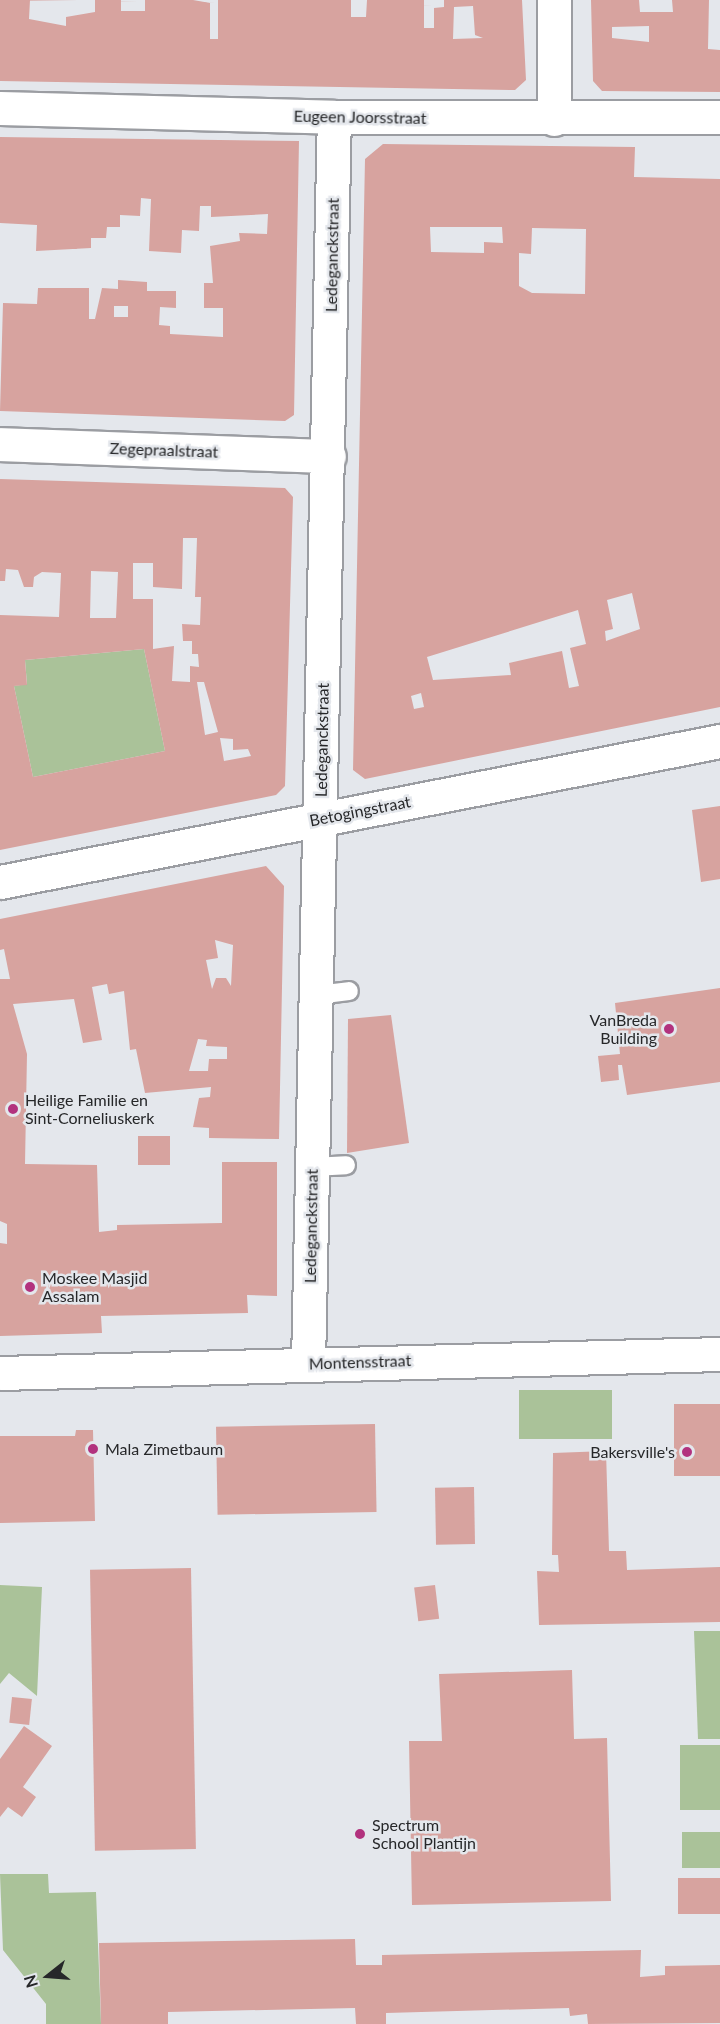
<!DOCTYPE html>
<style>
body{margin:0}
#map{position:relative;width:720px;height:2024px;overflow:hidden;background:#e4e7ec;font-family:Lato,sans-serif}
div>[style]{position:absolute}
.green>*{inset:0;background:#aac299;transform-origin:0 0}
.building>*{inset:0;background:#d7a39f;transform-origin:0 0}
.roads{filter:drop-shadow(2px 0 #9b9da2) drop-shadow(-2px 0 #9b9da2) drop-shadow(0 2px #9b9da2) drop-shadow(0 -2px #9b9da2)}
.service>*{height:18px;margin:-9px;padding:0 9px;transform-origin:9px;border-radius:9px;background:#fff}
.minor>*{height:33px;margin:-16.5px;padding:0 16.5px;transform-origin:16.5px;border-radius:16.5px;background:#fff}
.dots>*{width:16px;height:16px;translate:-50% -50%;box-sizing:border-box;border:3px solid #e4e7ec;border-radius:50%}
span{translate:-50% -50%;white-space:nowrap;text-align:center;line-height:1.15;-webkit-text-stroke:5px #e4e7ec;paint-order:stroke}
.street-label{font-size:16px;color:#262729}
.poi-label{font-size:16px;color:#262729}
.right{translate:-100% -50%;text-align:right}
.left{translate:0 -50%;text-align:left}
.north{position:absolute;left:18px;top:1946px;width:60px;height:60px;-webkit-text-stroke:4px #e4e7ec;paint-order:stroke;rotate:253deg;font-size:16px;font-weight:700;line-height:24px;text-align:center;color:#262729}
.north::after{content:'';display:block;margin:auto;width:21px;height:27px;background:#262729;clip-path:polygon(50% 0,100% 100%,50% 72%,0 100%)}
</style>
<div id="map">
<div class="green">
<div style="clip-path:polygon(144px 649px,165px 751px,33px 777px,14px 686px,27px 684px,25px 660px)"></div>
<div style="left:519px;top:1390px;width:93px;height:49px"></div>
<div style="clip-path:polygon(0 1585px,42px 1587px,37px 1696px,9px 1673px,0 1684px)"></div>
<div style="clip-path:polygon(694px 1631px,720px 1631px,720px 1739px,698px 1739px)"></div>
<div style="left:680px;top:1745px;width:40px;height:65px"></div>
<div style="left:682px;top:1832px;width:38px;height:36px"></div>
<div style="clip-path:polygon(0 1874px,48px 1874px,49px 1893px,96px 1892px,101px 2024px,46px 2024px,46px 2004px,3px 1950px)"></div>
</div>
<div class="building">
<div style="clip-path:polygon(evenodd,0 0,30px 0,29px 19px,66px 26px,66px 17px,95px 12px,95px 0,121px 0,121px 11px,145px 11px,145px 0,193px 0,210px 3px,210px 39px,218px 39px,218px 0,351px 0,351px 17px,366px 17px,367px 0,424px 0,424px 28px,434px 28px,434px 8px,444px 7px,444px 0,522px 0,526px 80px,515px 90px,0 81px,0 0,473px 6px,475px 35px,483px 38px,453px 39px,454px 7px,473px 6px)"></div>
<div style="clip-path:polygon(evenodd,591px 0,639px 0,640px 12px,673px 12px,672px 0,709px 0,708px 49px,720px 50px,720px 92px,602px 91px,593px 81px,591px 0,649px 26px,649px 42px,612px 38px,612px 27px,649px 26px)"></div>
<div style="clip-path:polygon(evenodd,0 137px,299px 141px,294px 415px,285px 421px,0 411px,3px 303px,37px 304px,38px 288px,89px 288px,89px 319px,95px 319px,102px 288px,118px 289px,118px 280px,147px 282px,147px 291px,176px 291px,176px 308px,160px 307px,159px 325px,170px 326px,170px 334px,223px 337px,223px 308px,204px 308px,204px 283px,213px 283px,210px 246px,240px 241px,239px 233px,267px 234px,268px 214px,211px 217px,211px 206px,200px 206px,199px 231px,182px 230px,181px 253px,149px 251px,151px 199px,141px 198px,140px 216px,120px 215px,120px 227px,107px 227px,106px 238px,91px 238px,91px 248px,36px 251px,37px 225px,0 223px,0 137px,114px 306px,128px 306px,128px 317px,114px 317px,114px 306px)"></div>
<div style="clip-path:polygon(evenodd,383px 144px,635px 147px,634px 177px,720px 179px,720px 707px,365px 779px,353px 770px,365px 159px,383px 144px,430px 227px,502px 227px,503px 243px,484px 242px,484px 253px,431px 252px,430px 227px,383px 144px,532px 228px,586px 229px,585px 294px,532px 293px,519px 286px,519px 253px,531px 254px,532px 228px,383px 144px,632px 593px,640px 629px,606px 641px,605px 631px,613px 629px,607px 600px,632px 593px,383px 144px,578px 610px,586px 644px,570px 648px,579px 686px,569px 688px,562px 651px,509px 663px,511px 675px,433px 680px,427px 657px,578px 610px,383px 144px,421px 693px,424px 707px,414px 709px,411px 696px,421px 693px)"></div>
<div style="clip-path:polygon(evenodd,0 479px,285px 488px,293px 497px,285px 786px,276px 795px,0 850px,0 615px,59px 617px,61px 573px,42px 572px,34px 577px,33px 587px,24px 587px,18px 570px,6px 569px,5px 581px,0 581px,0 479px,183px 538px,197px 538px,195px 597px,201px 597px,200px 625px,182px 624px,183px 641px,192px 641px,192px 654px,198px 654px,199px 667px,190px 666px,190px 682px,172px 681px,174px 646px,153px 649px,153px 599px,133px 599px,133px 563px,153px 563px,153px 587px,182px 589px,183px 538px,0 479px,91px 571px,118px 572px,116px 618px,90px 618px,91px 571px,0 479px,144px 649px,165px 751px,33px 777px,14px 686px,27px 685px,25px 660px,144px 649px,0 479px,197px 682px,204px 682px,218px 732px,205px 735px,197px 682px,0 479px,220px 738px,233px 739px,233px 750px,248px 749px,251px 756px,224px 761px,220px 738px)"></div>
<div style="clip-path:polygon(720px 806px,720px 879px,701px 882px,692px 810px)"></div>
<div style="clip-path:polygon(evenodd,266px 866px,284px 886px,279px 1139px,209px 1138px,209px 1128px,193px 1127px,199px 1098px,210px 1097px,211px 1087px,145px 1093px,136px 1049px,130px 1050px,124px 991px,109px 994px,107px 984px,92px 987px,102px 1040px,83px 1043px,74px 999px,13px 1004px,27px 1054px,25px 1164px,97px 1165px,99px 1232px,117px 1230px,117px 1225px,222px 1223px,222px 1162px,277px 1162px,277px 1296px,247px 1295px,248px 1313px,101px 1316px,102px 1333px,0 1336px,0 1243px,7px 1244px,7px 1224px,0 1221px,0 979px,10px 979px,4px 949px,0 950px,0 919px,266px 866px,215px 940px,233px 945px,231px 986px,226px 978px,216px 978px,212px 989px,206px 960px,218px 958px,215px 940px,266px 866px,198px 1039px,207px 1040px,206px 1046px,227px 1047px,227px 1059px,209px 1059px,208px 1071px,189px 1071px,198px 1039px)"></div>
<div style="clip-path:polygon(720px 988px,720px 1082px,627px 1095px,622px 1065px,618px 1065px,619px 1080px,601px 1082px,598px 1056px,620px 1054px,615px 1003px)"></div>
<div style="clip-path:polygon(391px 1015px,409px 1143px,347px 1153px,348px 1019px)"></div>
<div style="left:170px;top:1136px;width:29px;height:32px;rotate:90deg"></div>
<div style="left:720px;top:1404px;width:72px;height:46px;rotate:90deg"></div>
<div style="left:375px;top:1424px;width:88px;height:159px;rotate:89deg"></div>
<div style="clip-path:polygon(76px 1430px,93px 1430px,95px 1521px,0 1523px,0 1436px,75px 1436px)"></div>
<div style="clip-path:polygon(606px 1451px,609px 1551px,626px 1551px,627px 1570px,720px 1567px,720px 1622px,539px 1625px,537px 1571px,559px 1572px,558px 1555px,552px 1555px,553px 1453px)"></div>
<div style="left:474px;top:1487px;width:57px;height:39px;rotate:89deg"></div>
<div style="left:191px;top:1568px;width:281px;height:101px;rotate:89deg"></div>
<div style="left:435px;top:1585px;width:34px;height:21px;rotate:83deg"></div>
<div style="clip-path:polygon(572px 1670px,574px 1739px,607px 1738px,611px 1901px,412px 1905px,409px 1741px,442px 1741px,439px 1674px)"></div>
<div style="left:12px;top:1697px;width:20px;height:26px;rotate:6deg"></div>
<div style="clip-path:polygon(24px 1726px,52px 1746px,23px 1787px,36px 1797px,22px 1817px,8px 1807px,0 1817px,0 1759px)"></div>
<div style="left:720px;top:1878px;width:36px;height:42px;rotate:90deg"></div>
<div style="clip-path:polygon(355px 1939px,356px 1965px,382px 1965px,382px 1955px,641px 1950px,640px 1977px,665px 1975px,665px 1966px,720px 1965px,720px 2023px,588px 2024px,587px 2014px,570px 2016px,569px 2008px,386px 2013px,386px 2024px,356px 2024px,355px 2008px,168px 2012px,168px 2024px,101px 2024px,99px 1943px)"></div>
</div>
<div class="roads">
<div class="service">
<div style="left:317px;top:995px;width:32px;rotate:-7deg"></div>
<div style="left:312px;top:1167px;width:34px;rotate:-3deg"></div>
</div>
<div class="minor">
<div style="left:554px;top:0;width:119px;rotate:90deg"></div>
<div style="left:0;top:108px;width:334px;rotate:1.5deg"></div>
<div style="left:334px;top:117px;width:386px"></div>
<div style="left:0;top:444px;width:329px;rotate:2.1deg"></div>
<div style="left:0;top:882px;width:734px;rotate:-11.08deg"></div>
<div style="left:308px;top:1364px;width:1247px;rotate:-88.81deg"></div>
<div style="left:0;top:1373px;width:720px;rotate:-1.51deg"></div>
</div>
</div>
<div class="dots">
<div style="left:669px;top:1029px;background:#b2327e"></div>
<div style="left:13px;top:1109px;background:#b2327e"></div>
<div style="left:30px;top:1287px;background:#b2327e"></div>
<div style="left:93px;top:1449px;background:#b2327e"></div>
<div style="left:687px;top:1452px;background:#b2327e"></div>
<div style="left:360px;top:1834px;background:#b2327e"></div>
</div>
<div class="street-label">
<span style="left:360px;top:117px;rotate:1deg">Eugeen Joorsstraat</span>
<span style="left:332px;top:255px;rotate:-89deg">Ledeganckstraat</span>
<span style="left:164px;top:450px;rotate:2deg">Zegepraalstraat</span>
<span style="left:322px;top:740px;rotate:-89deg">Ledeganckstraat</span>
<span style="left:360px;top:811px;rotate:-11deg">Betogingstraat</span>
<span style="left:311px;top:1226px;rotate:-89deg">Ledeganckstraat</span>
<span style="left:360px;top:1362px;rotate:-2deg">Montensstraat</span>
</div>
<div class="poi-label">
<span class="right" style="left:657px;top:1029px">VanBreda<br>Building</span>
<span class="left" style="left:25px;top:1109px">Heilige Familie en<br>Sint-Corneliuskerk</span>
<span class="left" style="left:42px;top:1287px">Moskee Masjid<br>Assalam</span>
<span class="left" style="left:105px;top:1449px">Mala Zimetbaum</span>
<span class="right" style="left:675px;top:1452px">Bakersville's</span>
<span class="left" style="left:372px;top:1834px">Spectrum<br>School Plantijn</span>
</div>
<div class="north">N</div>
</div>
